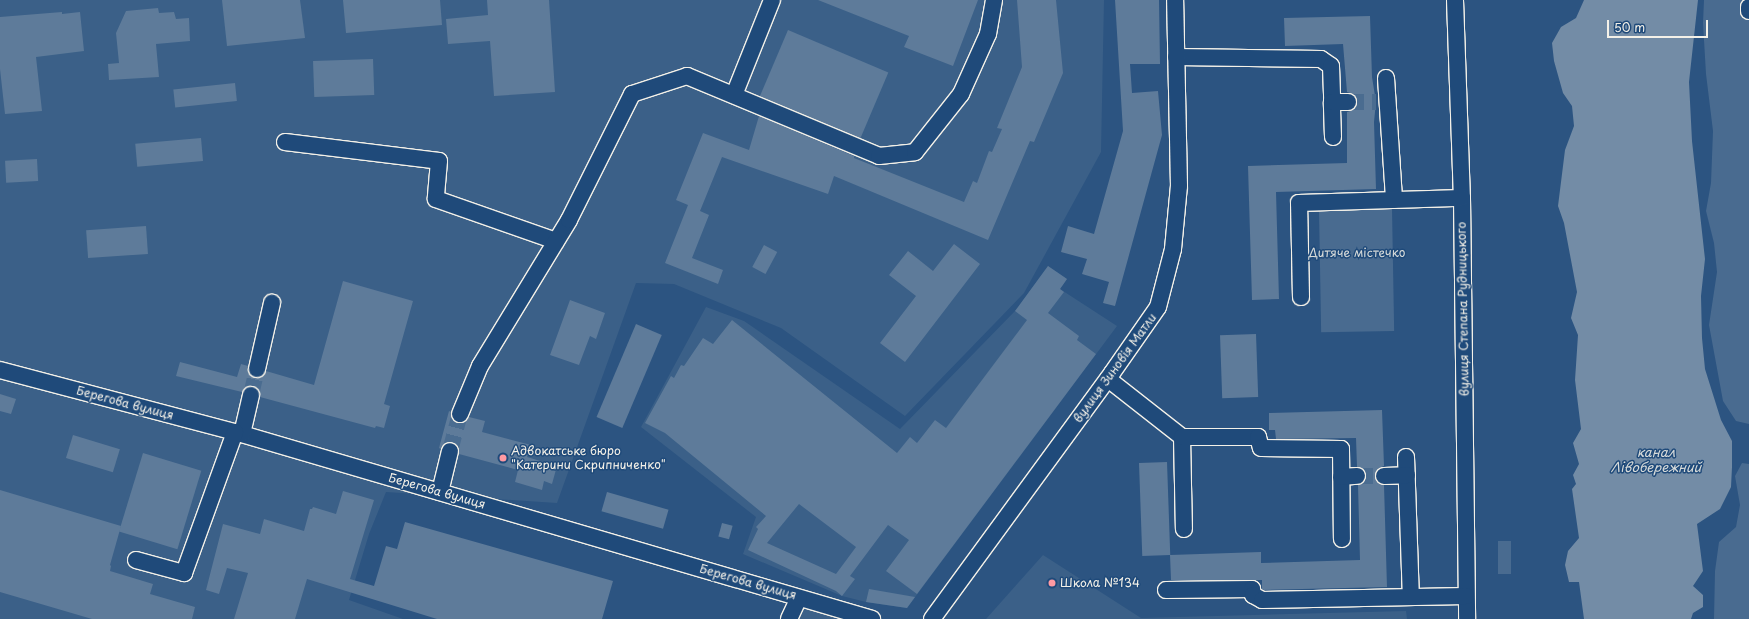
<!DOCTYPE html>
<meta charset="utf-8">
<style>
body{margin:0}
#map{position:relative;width:1749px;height:619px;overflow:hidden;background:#2c5481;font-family:"Playpen Sans",sans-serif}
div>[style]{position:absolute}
.built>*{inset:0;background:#3b6088}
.green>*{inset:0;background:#496b90;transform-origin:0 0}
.water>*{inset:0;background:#738ca6}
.building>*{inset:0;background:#5e7b9a;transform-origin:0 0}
.minor-tunnel>*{height:16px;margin-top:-8px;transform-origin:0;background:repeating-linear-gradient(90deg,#4a6c90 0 16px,transparent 0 24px)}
.roads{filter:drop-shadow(1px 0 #f4f1e8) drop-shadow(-1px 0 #f4f1e8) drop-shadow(0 1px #f4f1e8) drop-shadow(0 -1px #f4f1e8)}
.minor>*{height:16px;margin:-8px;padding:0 8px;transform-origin:8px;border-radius:8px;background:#1f4a7a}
.dots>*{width:11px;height:11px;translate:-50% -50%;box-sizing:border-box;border:2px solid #1f4a7a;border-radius:50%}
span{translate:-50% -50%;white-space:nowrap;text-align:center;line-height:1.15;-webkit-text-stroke:3px #1f4a7a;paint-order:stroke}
.park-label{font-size:12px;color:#dadddb}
.street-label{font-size:12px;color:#f4f1e8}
.poi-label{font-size:12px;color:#f4f1e8}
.left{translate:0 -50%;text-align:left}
.water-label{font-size:13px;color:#dadddb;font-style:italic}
.scale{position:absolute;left:1607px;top:20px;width:101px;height:18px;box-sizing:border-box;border:2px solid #f4f1e8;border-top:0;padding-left:5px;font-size:12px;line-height:14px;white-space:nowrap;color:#f4f1e8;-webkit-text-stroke:3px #1f4a7a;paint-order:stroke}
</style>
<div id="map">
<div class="built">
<div style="clip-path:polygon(0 0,1104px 0,1101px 152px,1024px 293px,905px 416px,781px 328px,674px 284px,636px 283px,557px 503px,386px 492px,369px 534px,349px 600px,403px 619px,0 619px)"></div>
<div style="clip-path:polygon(1048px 266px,1067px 279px,1060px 289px,1117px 326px,907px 608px,866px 602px,842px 596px,743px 554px,756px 517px,641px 427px,706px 307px,744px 321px,900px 429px,1015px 311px)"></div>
<div style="clip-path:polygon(1043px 555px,1141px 618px,1406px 611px,1407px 619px,986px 619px)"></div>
<div style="clip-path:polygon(800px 603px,838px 619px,788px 619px)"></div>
</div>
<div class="green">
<div style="clip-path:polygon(1704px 0,1749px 0,1749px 424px,1736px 421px,1723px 401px,1709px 325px,1717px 272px,1714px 243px,1706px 211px,1711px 183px,1713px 131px,1706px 74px,1703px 23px)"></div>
<div style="left:1392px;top:208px;width:123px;height:73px;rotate:89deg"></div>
<div style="clip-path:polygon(1742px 463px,1749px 464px,1749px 619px,1714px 619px,1715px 571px,1719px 542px,1736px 527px,1740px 505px,1735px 476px)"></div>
<div style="left:1498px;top:541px;width:13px;height:33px"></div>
</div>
<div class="water">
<div style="clip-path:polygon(1584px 0,1698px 0,1689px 82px,1692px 141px,1705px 259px,1701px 296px,1702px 338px,1705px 369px,1721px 420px,1732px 441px,1732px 467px,1731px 487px,1720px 509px,1697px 524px,1703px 571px,1693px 586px,1703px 595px,1703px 607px,1693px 613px,1691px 619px,1584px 619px,1579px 582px,1569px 582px,1565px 565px,1568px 551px,1579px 538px,1572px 489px,1576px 484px,1573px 475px,1579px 464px,1573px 443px,1581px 429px,1575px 380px,1578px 335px,1571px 318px,1577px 292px,1564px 223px,1558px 206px,1565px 150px,1574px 126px,1572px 106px,1563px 93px,1554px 61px,1552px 43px,1561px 27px,1576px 18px)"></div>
</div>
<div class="building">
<div style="clip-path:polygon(222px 0,300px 0,305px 38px,227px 46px)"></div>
<div style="clip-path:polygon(343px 0,440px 0,442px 25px,346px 33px)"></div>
<div style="clip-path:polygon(487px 0,549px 0,555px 92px,494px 96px,490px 41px,448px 44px,446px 19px,488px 15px)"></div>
<div style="clip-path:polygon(818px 0,978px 0,953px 66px,904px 47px,909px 36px)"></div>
<div style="clip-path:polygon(1017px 0,1056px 0,1063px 73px,1034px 142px,1030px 141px,988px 240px,834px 176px,828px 194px,722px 157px,700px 211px,709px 215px,692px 258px,723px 270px,718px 284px,665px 263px,688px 205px,676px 200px,703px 133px,749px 150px,759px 116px,854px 156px,854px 158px,964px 202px,973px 181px,977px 183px,989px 151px,992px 152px,1002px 129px,997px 128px,1022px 67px)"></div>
<div style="clip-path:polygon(1115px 0,1159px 0,1160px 64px,1130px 64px,1132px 93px,1158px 91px,1162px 135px,1115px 306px,1103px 303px,1109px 282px,1082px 274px,1087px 259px,1061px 252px,1068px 226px,1094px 234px,1123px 131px)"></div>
<div style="clip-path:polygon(158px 8px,159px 13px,174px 12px,176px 19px,189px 18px,190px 41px,156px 44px,159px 77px,109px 80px,108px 64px,119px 63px,116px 33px,126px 11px)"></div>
<div style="clip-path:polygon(62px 12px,62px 14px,80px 12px,84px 51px,36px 57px,42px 111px,5px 114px,0 69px,0 17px)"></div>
<div style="clip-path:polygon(1370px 16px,1372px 77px,1376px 102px,1374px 122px,1376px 189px,1276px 192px,1279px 299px,1252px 300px,1248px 166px,1347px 163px,1347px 112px,1353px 110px,1357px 102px,1353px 94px,1347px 92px,1343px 44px,1285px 46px,1284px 18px)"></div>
<div style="left:788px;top:30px;width:109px;height:72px;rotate:23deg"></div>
<div style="left:373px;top:59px;width:36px;height:60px;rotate:88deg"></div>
<div style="left:235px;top:83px;width:18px;height:62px;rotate:84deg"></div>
<div style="left:201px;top:138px;width:23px;height:66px;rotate:85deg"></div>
<div style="left:37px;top:159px;width:22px;height:32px;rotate:87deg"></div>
<div style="left:146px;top:226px;width:28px;height:60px;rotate:86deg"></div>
<div style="clip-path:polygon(954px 244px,980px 264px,905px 362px,880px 343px,916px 296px,889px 275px,908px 251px,933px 271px)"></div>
<div style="left:764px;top:245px;width:15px;height:25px;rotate:28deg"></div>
<div style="clip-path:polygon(evenodd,1048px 266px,1067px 279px,1060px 289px,1064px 292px,1048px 313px,1079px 336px,1077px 340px,1096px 354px,917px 594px,886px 571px,909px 540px,888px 525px,850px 576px,855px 579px,842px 596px,836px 591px,748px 550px,758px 529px,756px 527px,766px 516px,665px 433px,645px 423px,671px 376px,674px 378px,681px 365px,684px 366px,703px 338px,713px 344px,732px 320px,897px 453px,910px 437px,917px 443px,935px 420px,946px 428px,1027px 320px,1015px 311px,1048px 266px,799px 504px,856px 547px,836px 574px,767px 543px,799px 504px)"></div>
<div style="clip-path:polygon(343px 281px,413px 301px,384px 404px,390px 406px,384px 428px,376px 426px,375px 428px,260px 397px,258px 388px,254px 386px,248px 386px,242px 392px,176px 376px,180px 362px,237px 377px,241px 364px,248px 366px,248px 372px,255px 378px,260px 378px,266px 371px,314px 385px)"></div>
<div style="clip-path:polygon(570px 300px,605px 313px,596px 339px,590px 336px,579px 365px,550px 355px)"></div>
<div style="left:636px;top:324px;width:28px;height:101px;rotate:23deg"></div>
<div style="left:1256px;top:334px;width:63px;height:36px;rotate:88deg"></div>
<div style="clip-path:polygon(0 394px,16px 399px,11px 414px,0 411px)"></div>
<div style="clip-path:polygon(1382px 410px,1384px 466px,1379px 468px,1375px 476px,1376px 481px,1384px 485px,1387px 587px,1264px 590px,1262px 589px,1262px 580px,1171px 580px,1170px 555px,1261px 552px,1261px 563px,1360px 560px,1358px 485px,1363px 484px,1366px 476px,1365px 470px,1357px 467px,1356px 438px,1276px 439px,1275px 430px,1269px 430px,1269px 413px)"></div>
<div style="clip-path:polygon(449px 411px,451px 412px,452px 419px,457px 423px,465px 422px,469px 417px,485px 421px,482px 432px,531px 445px,527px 457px,557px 466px,552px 484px,544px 481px,542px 490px,515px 482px,518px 470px,459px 454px,459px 448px,453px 442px,447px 442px,441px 449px,439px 448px)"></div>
<div style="left:73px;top:435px;width:49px;height:24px;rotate:17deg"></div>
<div style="left:143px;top:453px;width:61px;height:82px;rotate:17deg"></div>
<div style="left:1167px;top:462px;width:93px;height:28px;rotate:88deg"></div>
<div style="clip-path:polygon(0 490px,121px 526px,110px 565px,111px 566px,110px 571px,153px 584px,150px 594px,195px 607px,192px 619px,92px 619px,0 592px)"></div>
<div style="clip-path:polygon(343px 491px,374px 500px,350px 579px,374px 586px,386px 546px,397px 549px,405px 522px,613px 581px,602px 619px,437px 619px,307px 579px,295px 619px,234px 619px,248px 573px,227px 568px,219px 594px,206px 590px,223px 524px,260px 534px,264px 519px,304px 531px,310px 509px,312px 509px,313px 507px,336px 514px)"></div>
<div style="left:607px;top:492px;width:64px;height:20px;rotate:16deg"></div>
<div style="left:722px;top:523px;width:11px;height:14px;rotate:15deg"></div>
<div style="clip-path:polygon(869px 589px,915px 597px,907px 608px,866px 602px)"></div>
</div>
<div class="minor-tunnel">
<div style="left:1348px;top:102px;width:28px"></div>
<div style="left:251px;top:395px;width:27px;rotate:-77deg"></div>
<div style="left:450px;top:451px;width:38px;rotate:-75deg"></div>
<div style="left:1357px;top:476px;width:27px"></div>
</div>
<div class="roads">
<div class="minor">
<div style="left:1455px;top:0;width:198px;rotate:88deg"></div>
<div style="left:1462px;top:198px;width:421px;rotate:89.3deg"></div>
<div style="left:1749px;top:7px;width:4px;rotate:90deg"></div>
<div style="left:1176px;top:57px;width:145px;rotate:0.8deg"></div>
<div style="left:1321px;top:59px;width:12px;rotate:35deg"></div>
<div style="left:1331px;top:66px;width:36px;rotate:88deg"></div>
<div style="left:1386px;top:78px;width:122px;rotate:86.2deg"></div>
<div style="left:734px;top:95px;width:102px;rotate:-68.2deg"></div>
<div style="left:1333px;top:137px;width:35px;rotate:-92deg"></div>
<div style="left:1332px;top:102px;width:16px"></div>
<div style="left:285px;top:142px;width:155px;rotate:7deg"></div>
<div style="left:439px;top:161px;width:38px;rotate:95deg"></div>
<div style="left:436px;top:199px;width:127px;rotate:19.3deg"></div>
<div style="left:1301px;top:297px;width:94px;rotate:-91.2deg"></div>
<div style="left:1299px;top:203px;width:163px;rotate:-1.8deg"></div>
<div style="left:257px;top:369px;width:68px;rotate:-77.2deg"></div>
<div style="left:0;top:370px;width:243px;rotate:14.8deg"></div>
<div style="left:235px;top:432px;width:664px;rotate:16.36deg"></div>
<div style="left:1108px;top:379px;width:94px;rotate:38.1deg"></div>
<div style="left:1182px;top:437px;width:92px;rotate:88.8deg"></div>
<div style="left:460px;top:414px;width:52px;rotate:-67.4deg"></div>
<div style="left:480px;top:366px;width:171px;rotate:-58.6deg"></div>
<div style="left:569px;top:220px;width:141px;rotate:-63.4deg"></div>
<div style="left:632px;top:94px;width:58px;rotate:-18.1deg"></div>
<div style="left:687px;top:76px;width:208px;rotate:22.6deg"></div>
<div style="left:879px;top:156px;width:36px;rotate:-6deg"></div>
<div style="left:915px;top:152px;width:74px;rotate:-51.6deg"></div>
<div style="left:961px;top:94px;width:66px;rotate:-65.8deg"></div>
<div style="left:988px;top:34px;width:35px;rotate:-80deg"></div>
<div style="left:242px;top:434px;width:40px;rotate:-77deg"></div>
<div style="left:1182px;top:437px;width:76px"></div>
<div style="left:1258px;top:437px;width:11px;rotate:75deg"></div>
<div style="left:1261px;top:448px;width:80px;rotate:0.7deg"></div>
<div style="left:1341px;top:449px;width:90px;rotate:89.4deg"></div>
<div style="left:1406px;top:457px;width:140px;rotate:88deg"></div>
<div style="left:1384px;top:476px;width:23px;rotate:-2deg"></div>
<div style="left:1341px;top:477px;width:16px;rotate:-4deg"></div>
<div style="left:440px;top:492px;width:42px;rotate:-76.3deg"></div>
<div style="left:136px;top:560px;width:50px;rotate:15.2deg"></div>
<div style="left:184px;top:573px;width:150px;rotate:-70.1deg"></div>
<div style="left:1166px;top:590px;width:86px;rotate:-0.7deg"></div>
<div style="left:1252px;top:589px;width:6px;rotate:81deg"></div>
<div style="left:1253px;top:595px;width:10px;rotate:29deg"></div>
<div style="left:1262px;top:600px;width:204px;rotate:-1.1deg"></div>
<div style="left:789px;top:619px;width:23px;rotate:-65deg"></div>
<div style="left:932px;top:619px;width:305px;rotate:-53.8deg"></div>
<div style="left:1112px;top:373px;width:80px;rotate:-55.1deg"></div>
<div style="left:1158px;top:307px;width:60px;rotate:-75.5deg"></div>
<div style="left:1173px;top:249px;width:63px;rotate:-84.6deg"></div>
<div style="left:1179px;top:186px;width:186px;rotate:-91.2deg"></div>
</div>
</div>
<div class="dots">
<div style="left:503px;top:458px;background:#ff9aa2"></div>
<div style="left:1052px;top:583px;background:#ff9aa2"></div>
</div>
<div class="park-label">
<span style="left:1357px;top:253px">Дитяче містечко</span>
</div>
<div class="street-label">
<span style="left:1463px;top:309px;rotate:-91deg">вулиця Степана Рудницького</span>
<span style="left:1115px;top:368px;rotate:-54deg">вулиця Зиновія Матли</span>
<span style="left:125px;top:403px;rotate:15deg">Берегова вулиця</span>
<span style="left:437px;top:491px;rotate:16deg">Берегова вулиця</span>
<span style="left:748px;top:582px;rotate:16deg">Берегова вулиця</span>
</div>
<div class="poi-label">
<span class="left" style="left:511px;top:458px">Адвокатське бюро<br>"Катерини Скрипниченко"</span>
<span class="left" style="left:1060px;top:583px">Школа №134</span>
</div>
<div class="water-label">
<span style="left:1656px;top:460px">канал<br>Лівобережний</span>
</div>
<div class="scale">50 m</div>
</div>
